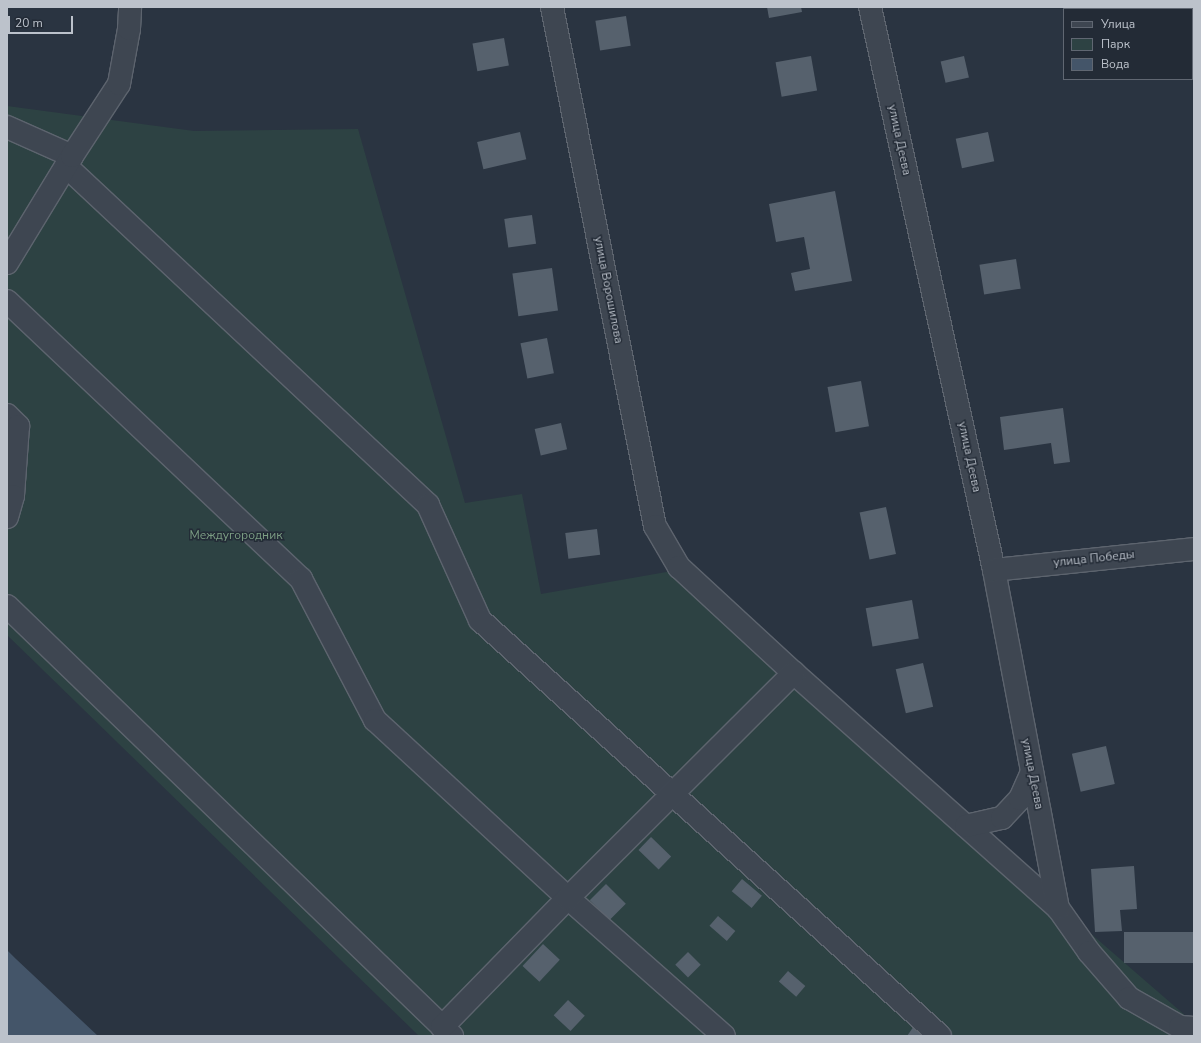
<!DOCTYPE html>
<meta charset="utf-8">
<style>
body{margin:0}
#map{position:relative;width:1201px;height:1043px;overflow:hidden;background:#2a3441;font-family:"Nunito Sans",sans-serif}
div>[style]{position:absolute}
.green>*{inset:0;background:#2d4243}
.water>*{inset:0;background:#445569}
.building>*{inset:0;background:#56616d;transform-origin:0 0}
.roads{filter:drop-shadow(1px 0 #5d646e) drop-shadow(-1px 0 #5d646e) drop-shadow(0 1px #5d646e) drop-shadow(0 -1px #5d646e)}
.minor>*{height:22px;margin:-11px;padding:0 11px;transform-origin:11px;border-radius:11px;background:#3e4651}
span{translate:-50% -50%;white-space:nowrap;text-align:center;line-height:1.15;-webkit-text-stroke:3px #232b36;paint-order:stroke}
.street-label{font-size:12px;color:#bcc2cb}
.park-label{font-size:12px;color:#7c9e84}
.frame{position:absolute;inset:0;border:8px solid #bcc2cb;pointer-events:none}
.legend{position:absolute;left:1063px;top:8px;width:130px;height:72px;box-sizing:border-box;background:#232b36;border:1px solid #606772;margin:0;padding:5px 7px;list-style:none;font-size:12px;color:#bcc2cb}
.legend li{display:flex;align-items:center;gap:8px;height:20px}
.legend b{width:20px;border:1px solid #606772}
.scale{position:absolute;left:8px;top:16px;width:65px;height:18px;box-sizing:border-box;border:2px solid #bcc2cb;border-top:0;padding-left:5px;font-size:12px;line-height:14px;white-space:nowrap;color:#bcc2cb;-webkit-text-stroke:3px #232b36;paint-order:stroke}
</style>
<div id="map">
<div class="green">
<div style="clip-path:polygon(7px 106px,194px 131px,358px 129px,465px 503px,522px 494px,541px 594px,672px 571px,1194px 1023px,1194px 1036px,419px 1036px,7px 635px)"></div>
</div>
<div class="water">
<div style="clip-path:polygon(7px 950px,16px 959px,98px 1036px,7px 1036px)"></div>
</div>
<div class="building">
<div style="clip-path:polygon(767px 7px,801px 7px,802px 12px,769px 18px)"></div>
<div style="left:626px;top:16px;width:30px;height:31px;rotate:81deg"></div>
<div style="left:504px;top:38px;width:28px;height:32px;rotate:80deg"></div>
<div style="left:811px;top:56px;width:35px;height:36px;rotate:80deg"></div>
<div style="left:964px;top:56px;width:22px;height:24px;rotate:77deg"></div>
<div style="left:520px;top:132px;width:28px;height:44px;rotate:77deg"></div>
<div style="left:988px;top:132px;width:30px;height:33px;rotate:78deg"></div>
<div style="clip-path:polygon(835px 191px,852px 281px,795px 291px,791px 273px,810px 269px,804px 237px,776px 242px,769px 204px)"></div>
<div style="left:532px;top:215px;width:29px;height:28px;rotate:82deg"></div>
<div style="left:1016px;top:259px;width:30px;height:37px;rotate:81deg"></div>
<div style="left:552px;top:268px;width:43px;height:40px;rotate:82deg"></div>
<div style="left:547px;top:338px;width:36px;height:27px;rotate:79deg"></div>
<div style="left:861px;top:381px;width:46px;height:34px;rotate:80deg"></div>
<div style="clip-path:polygon(1063px 408px,1070px 462px,1054px 464px,1051px 443px,1004px 450px,1000px 417px)"></div>
<div style="left:561px;top:423px;width:27px;height:27px;rotate:77deg"></div>
<div style="left:886px;top:507px;width:48px;height:27px;rotate:78deg"></div>
<div style="left:597px;top:529px;width:26px;height:32px;rotate:83deg"></div>
<div style="left:912px;top:600px;width:39px;height:47px;rotate:80deg"></div>
<div style="left:923px;top:663px;width:45px;height:28px;rotate:77deg"></div>
<div style="left:1106px;top:746px;width:39px;height:35px;rotate:77deg"></div>
<div style="left:651px;top:837px;width:28px;height:18px;rotate:44deg"></div>
<div style="clip-path:polygon(1134px 866px,1137px 909px,1120px 910px,1122px 931px,1095px 932px,1091px 869px)"></div>
<div style="left:742px;top:879px;width:26px;height:16px;rotate:40deg"></div>
<div style="left:606px;top:884px;width:28px;height:23px;rotate:45deg"></div>
<div style="left:718px;top:916px;width:23px;height:13px;rotate:41deg"></div>
<div style="left:1194px;top:932px;width:31px;height:70px;rotate:90deg"></div>
<div style="left:543px;top:944px;width:23px;height:30px;rotate:43deg"></div>
<div style="left:688px;top:952px;width:18px;height:18px;rotate:45deg"></div>
<div style="left:788px;top:971px;width:23px;height:14px;rotate:41deg"></div>
<div style="left:568px;top:1000px;width:23px;height:21px;rotate:43deg"></div>
<div style="clip-path:polygon(914px 1026px,927px 1036px,907px 1036px)"></div>
</div>
<div class="roads">
<div class="minor">
<div style="left:552px;top:7px;width:529px;rotate:78.78deg"></div>
<div style="left:655px;top:526px;width:48px;rotate:59.7deg"></div>
<div style="left:679px;top:567px;width:156px;rotate:42.7deg"></div>
<div style="left:794px;top:673px;width:353px;rotate:41.7deg"></div>
<div style="left:1058px;top:908px;width:54px;rotate:54.8deg"></div>
<div style="left:1089px;top:952px;width:61px;rotate:49deg"></div>
<div style="left:1129px;top:998px;width:59px;rotate:29.6deg"></div>
<div style="left:1180px;top:1027px;width:14px;rotate:4deg"></div>
<div style="left:870px;top:7px;width:576px;rotate:77.58deg"></div>
<div style="left:994px;top:570px;width:344px;rotate:79.3deg"></div>
<div style="left:7px;top:127px;width:71px;rotate:24deg"></div>
<div style="left:66px;top:166px;width:496px;rotate:43.1deg"></div>
<div style="left:428px;top:505px;width:126px;rotate:65.7deg"></div>
<div style="left:480px;top:620px;width:620px;rotate:42.12deg"></div>
<div style="left:7px;top:263px;width:125px;rotate:-58.7deg"></div>
<div style="left:72px;top:156px;width:86px;rotate:-56.9deg"></div>
<div style="left:119px;top:84px;width:56px;rotate:-79.7deg"></div>
<div style="left:129px;top:29px;width:22px;rotate:-87deg"></div>
<div style="left:7px;top:301px;width:405px;rotate:43.4deg"></div>
<div style="left:301px;top:579px;width:159px;rotate:62.3deg"></div>
<div style="left:375px;top:720px;width:263px;rotate:42.7deg"></div>
<div style="left:568px;top:898px;width:208px;rotate:41.5deg"></div>
<div style="left:7px;top:415px;width:16px;rotate:45deg"></div>
<div style="left:18px;top:426px;width:70px;rotate:94.1deg"></div>
<div style="left:13px;top:496px;width:22px;rotate:106deg"></div>
<div style="left:994px;top:570px;width:201px;rotate:-6deg"></div>
<div style="left:7px;top:606px;width:619px;rotate:44.02deg"></div>
<div style="left:966px;top:826px;width:37px;rotate:-13deg"></div>
<div style="left:1002px;top:818px;width:26px;rotate:-47deg"></div>
<div style="left:1020px;top:799px;width:30px;rotate:-66deg"></div>
<div style="left:442px;top:1027px;width:180px;rotate:-45.7deg"></div>
<div style="left:568px;top:898px;width:319px;rotate:-44.9deg"></div>
</div>
</div>
<div class="street-label">
<span style="left:899px;top:140px;rotate:78deg">улица Деева</span>
<span style="left:608px;top:290px;rotate:79deg">улица Ворошилова</span>
<span style="left:969px;top:457px;rotate:78deg">улица Деева</span>
<span style="left:1094px;top:559px;rotate:-6deg">улица Победы</span>
<span style="left:1032px;top:774px;rotate:79deg">улица Деева</span>
</div>
<div class="park-label">
<span style="left:236px;top:536px">Междугородник</span>
</div>
<div class="frame"></div>
<ul class="legend">
<li><b style="height:5px;background:#3e4651"></b>Улица</li>
<li><b style="height:11px;background:#2d4243"></b>Парк</li>
<li><b style="height:11px;background:#445569"></b>Вода</li>
</ul>
<div class="scale">20 m</div>
</div>
